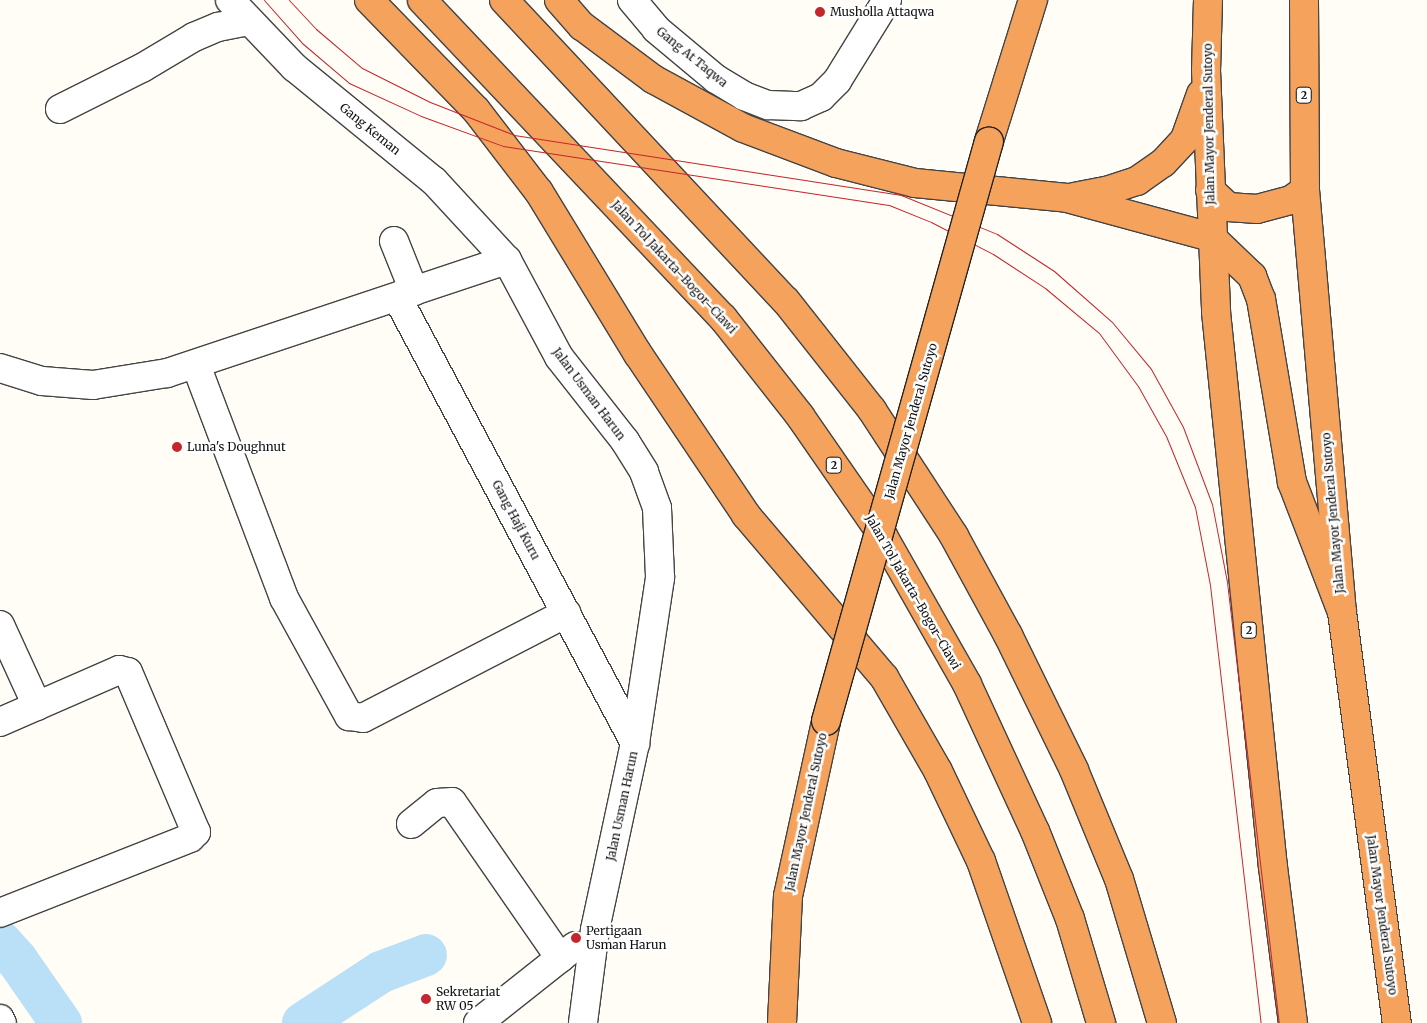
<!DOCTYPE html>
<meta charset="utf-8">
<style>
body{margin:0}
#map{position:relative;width:1427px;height:1023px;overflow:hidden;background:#fffdf5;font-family:Merriweather,serif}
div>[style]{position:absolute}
.river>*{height:42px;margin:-21px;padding:0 21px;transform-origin:21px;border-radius:21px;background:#b9e0f7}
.roads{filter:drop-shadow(1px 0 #444) drop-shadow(-1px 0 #444) drop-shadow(0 1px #444) drop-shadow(0 -1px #444)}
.minor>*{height:28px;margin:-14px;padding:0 14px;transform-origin:14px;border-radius:14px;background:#fff}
.highway>*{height:28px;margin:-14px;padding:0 14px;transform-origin:14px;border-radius:14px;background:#f5a25d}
.tram>*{height:1px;margin:-0.5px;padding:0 0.5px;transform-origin:0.5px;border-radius:0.5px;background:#c4262e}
.bridges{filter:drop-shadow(1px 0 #222) drop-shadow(-1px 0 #222) drop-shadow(0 1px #222) drop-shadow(0 -1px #222)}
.highway-bridge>*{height:28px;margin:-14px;padding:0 14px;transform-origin:14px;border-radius:14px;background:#f5a25d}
.dots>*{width:14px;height:14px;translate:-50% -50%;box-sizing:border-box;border:2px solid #fff;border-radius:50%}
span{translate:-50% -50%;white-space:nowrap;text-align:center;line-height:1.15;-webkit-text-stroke:5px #fff;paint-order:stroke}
.shield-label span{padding:1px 4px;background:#fff;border:1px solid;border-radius:4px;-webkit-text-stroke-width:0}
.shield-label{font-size:11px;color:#111;font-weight:700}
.poi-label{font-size:12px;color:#111}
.left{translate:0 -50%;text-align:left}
.street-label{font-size:12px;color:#111}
</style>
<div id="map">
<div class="river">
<div style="left:0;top:941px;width:25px;rotate:48deg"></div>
<div style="left:17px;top:960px;width:77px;rotate:55.1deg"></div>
<div style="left:303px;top:1023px;width:93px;rotate:-33.2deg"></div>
<div style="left:381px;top:972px;width:48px;rotate:-20.7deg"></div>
</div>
<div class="roads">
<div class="minor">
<div style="left:230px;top:0;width:93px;rotate:46.3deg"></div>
<div style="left:294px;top:67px;width:181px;rotate:39.2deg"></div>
<div style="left:434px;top:181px;width:108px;rotate:47.3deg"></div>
<div style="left:507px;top:260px;width:110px;rotate:61.8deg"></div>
<div style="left:559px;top:357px;width:107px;rotate:51.8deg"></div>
<div style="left:625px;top:441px;width:36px;rotate:58deg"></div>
<div style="left:644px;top:472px;width:38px;rotate:70deg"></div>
<div style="left:657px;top:508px;width:70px;rotate:87.5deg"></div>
<div style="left:660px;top:578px;width:167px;rotate:98.6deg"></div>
<div style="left:635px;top:743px;width:191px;rotate:102.1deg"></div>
<div style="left:595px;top:930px;width:94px;rotate:97.4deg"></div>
<div style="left:632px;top:0;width:38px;rotate:50deg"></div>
<div style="left:656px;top:29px;width:78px;rotate:39.8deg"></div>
<div style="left:716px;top:79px;width:33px;rotate:31deg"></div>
<div style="left:744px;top:96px;width:26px;rotate:21deg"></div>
<div style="left:768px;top:105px;width:33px;rotate:2deg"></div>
<div style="left:801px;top:106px;width:22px;rotate:-24deg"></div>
<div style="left:821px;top:97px;width:23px;rotate:-45deg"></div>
<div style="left:837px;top:81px;width:95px;rotate:-58.3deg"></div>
<div style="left:60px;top:109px;width:92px;rotate:-26.6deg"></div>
<div style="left:142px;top:68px;width:61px;rotate:-30.8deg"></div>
<div style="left:194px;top:37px;width:26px;rotate:-23deg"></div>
<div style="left:218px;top:27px;width:31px;rotate:-11deg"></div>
<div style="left:394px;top:241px;width:54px;rotate:68.2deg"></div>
<div style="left:397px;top:297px;width:506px;rotate:61.91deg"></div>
<div style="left:196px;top:365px;width:249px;rotate:69.3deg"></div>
<div style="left:284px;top:598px;width:135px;rotate:61.2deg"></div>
<div style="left:349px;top:716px;width:14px;rotate:8deg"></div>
<div style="left:363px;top:718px;width:229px;rotate:-27.3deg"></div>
<div style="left:0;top:368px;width:44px;rotate:17.2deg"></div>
<div style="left:42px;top:381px;width:51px;rotate:4.5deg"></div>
<div style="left:93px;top:385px;width:75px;rotate:-9.2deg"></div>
<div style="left:167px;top:373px;width:358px;rotate:-18.4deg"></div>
<div style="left:0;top:625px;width:89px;rotate:65.4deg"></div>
<div style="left:0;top:722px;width:130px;rotate:-23.6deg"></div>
<div style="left:119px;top:670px;width:9px;rotate:13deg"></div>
<div style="left:128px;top:672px;width:174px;rotate:67deg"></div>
<div style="left:196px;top:832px;width:8px;rotate:135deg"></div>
<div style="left:190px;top:838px;width:204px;rotate:158.5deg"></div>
<div style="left:411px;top:824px;width:33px;rotate:-39deg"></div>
<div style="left:437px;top:803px;width:15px;rotate:-4deg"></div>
<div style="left:452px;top:802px;width:190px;rotate:55.3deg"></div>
<div style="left:0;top:1019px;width:4px;rotate:63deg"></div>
<div style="left:478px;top:1023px;width:124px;rotate:-38.4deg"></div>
</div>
<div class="highway">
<div style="left:369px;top:0;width:153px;rotate:45.8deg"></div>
<div style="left:476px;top:110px;width:103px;rotate:52.5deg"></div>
<div style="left:539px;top:192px;width:190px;rotate:58.6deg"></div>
<div style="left:638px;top:354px;width:194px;rotate:56.1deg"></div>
<div style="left:746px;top:515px;width:213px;rotate:49.6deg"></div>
<div style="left:884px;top:677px;width:108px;rotate:60.1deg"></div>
<div style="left:938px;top:771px;width:100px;rotate:64.5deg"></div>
<div style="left:981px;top:861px;width:171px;rotate:70.9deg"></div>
<div style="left:422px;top:0;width:438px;rotate:46.6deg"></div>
<div style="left:723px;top:318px;width:125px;rotate:51.8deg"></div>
<div style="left:800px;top:416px;width:146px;rotate:55.3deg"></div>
<div style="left:883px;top:536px;width:170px;rotate:60.4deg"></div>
<div style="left:967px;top:684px;width:162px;rotate:65.2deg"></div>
<div style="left:1035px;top:831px;width:95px;rotate:68.3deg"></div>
<div style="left:1070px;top:919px;width:109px;rotate:73.4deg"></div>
<div style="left:504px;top:0;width:412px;rotate:46.9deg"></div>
<div style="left:786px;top:301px;width:139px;rotate:51.7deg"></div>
<div style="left:872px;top:410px;width:150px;rotate:56.9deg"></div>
<div style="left:954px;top:536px;width:113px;rotate:61.4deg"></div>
<div style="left:1008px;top:635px;width:150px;rotate:63.9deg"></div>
<div style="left:1074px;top:770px;width:118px;rotate:67.6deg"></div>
<div style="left:1119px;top:879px;width:150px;rotate:73.4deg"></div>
<div style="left:559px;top:0;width:35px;rotate:49deg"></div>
<div style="left:582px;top:26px;width:89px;rotate:36.7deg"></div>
<div style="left:653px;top:79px;width:102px;rotate:28.6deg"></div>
<div style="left:743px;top:128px;width:99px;rotate:20.6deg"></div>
<div style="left:836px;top:163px;width:81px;rotate:14.2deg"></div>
<div style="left:915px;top:183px;width:153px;rotate:5.6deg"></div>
<div style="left:1067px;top:198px;width:149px;rotate:15.2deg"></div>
<div style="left:1211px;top:237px;width:57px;rotate:43.6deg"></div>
<div style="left:1252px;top:276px;width:25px;rotate:69deg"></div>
<div style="left:1261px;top:299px;width:186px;rotate:80.4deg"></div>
<div style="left:1292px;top:482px;width:139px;rotate:69deg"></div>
<div style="left:1208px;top:0;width:70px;rotate:91.6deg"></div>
<div style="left:1206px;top:70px;width:242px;rotate:87.6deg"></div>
<div style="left:1216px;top:312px;width:558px;rotate:84.14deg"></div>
<div style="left:1273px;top:867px;width:157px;rotate:82.7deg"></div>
<div style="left:1304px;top:0;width:190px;rotate:89.7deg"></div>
<div style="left:1305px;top:190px;width:424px;rotate:85deg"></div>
<div style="left:1342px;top:612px;width:415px;rotate:82.4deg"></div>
<div style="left:989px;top:141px;width:148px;rotate:-72.7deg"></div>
<div style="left:1210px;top:190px;width:25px;rotate:43deg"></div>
<div style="left:1228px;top:207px;width:29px;rotate:4deg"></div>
<div style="left:1257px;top:209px;width:35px;rotate:-15deg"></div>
<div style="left:1291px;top:200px;width:17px;rotate:-36deg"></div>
<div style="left:1074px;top:197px;width:33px;rotate:-11deg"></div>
<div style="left:1106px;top:191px;width:33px;rotate:-18deg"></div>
<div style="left:1137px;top:181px;width:32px;rotate:-35deg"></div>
<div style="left:1163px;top:163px;width:33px;rotate:-47deg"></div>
<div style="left:1185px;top:139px;width:48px;rotate:-70.4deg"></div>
<div style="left:782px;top:1023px;width:127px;rotate:-87.3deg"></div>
<div style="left:788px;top:896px;width:179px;rotate:-77.7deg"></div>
</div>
</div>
<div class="tram">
<div style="left:264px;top:0;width:57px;rotate:48.5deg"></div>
<div style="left:302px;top:43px;width:62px;rotate:40.4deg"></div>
<div style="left:349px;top:83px;width:79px;rotate:24.6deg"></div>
<div style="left:421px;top:116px;width:87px;rotate:20.1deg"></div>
<div style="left:503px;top:146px;width:390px;rotate:8.7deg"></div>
<div style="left:889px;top:205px;width:45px;rotate:22deg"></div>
<div style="left:931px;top:222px;width:70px;rotate:27.3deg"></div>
<div style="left:993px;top:254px;width:62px;rotate:33.2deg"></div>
<div style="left:1045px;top:288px;width:70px;rotate:39.8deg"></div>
<div style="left:1099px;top:333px;width:66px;rotate:53.7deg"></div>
<div style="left:1138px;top:386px;width:57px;rotate:60.8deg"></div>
<div style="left:1166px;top:436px;width:77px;rotate:67.8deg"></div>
<div style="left:1195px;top:507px;width:79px;rotate:79.1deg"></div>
<div style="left:1210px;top:585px;width:441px;rotate:83.4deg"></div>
<div style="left:289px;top:0;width:40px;rotate:47deg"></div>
<div style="left:316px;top:29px;width:60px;rotate:40.3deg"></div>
<div style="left:362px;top:68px;width:76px;rotate:26.6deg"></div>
<div style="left:430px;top:102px;width:90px;rotate:21.4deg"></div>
<div style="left:514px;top:135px;width:392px;rotate:8.8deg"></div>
<div style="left:901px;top:195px;width:104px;rotate:22.1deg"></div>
<div style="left:997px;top:234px;width:68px;rotate:33deg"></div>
<div style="left:1054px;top:271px;width:77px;rotate:41.3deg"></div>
<div style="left:1112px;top:322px;width:61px;rotate:50.3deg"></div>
<div style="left:1151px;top:369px;width:66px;rotate:61.1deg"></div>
<div style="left:1183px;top:427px;width:82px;rotate:69.4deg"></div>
<div style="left:1212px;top:504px;width:79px;rotate:79.1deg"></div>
<div style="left:1227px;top:582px;width:444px;rotate:83.3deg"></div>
</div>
<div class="bridges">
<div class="highway-bridge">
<div style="left:826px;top:721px;width:602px;rotate:-74.3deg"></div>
</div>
</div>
<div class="dots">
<div style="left:820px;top:12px;background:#c4262e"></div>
<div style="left:177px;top:447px;background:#c4262e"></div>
<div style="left:576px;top:938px;background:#c4262e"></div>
<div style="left:426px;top:999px;background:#c4262e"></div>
</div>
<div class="shield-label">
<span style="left:1304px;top:95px">2</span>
<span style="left:834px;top:465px">2</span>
<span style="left:1249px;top:630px">2</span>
</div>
<div class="poi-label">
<span class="left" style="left:830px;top:12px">Musholla Attaqwa</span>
<span class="left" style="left:187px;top:447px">Luna's Doughnut</span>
<span class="left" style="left:586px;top:938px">Pertigaan<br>Usman Harun</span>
<span class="left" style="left:436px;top:999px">Sekretariat<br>RW 05</span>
</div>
<div class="street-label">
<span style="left:692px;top:57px;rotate:39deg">Gang At Taqwa</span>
<span style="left:1209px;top:124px;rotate:-91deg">Jalan Mayor Jenderal Sutoyo</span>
<span style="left:370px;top:129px;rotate:39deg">Gang Keman</span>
<span style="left:674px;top:267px;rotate:47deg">Jalan Tol Jakarta–Bogor–Ciawi</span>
<span style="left:589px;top:394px;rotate:53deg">Jalan Usman Harun</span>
<span style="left:911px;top:421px;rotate:-74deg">Jalan Mayor Jenderal Sutoyo</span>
<span style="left:1333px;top:513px;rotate:-95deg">Jalan Mayor Jenderal Sutoyo</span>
<span style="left:516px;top:520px;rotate:62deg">Gang Haji Kuru</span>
<span style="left:913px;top:592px;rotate:60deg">Jalan Tol Jakarta–Bogor–Ciawi</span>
<span style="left:622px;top:806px;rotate:-78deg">Jalan Usman Harun</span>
<span style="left:806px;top:812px;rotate:-78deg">Jalan Mayor Jenderal Sutoyo</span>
<span style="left:1382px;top:915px;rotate:82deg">Jalan Mayor Jenderal Sutoyo</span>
</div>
</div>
